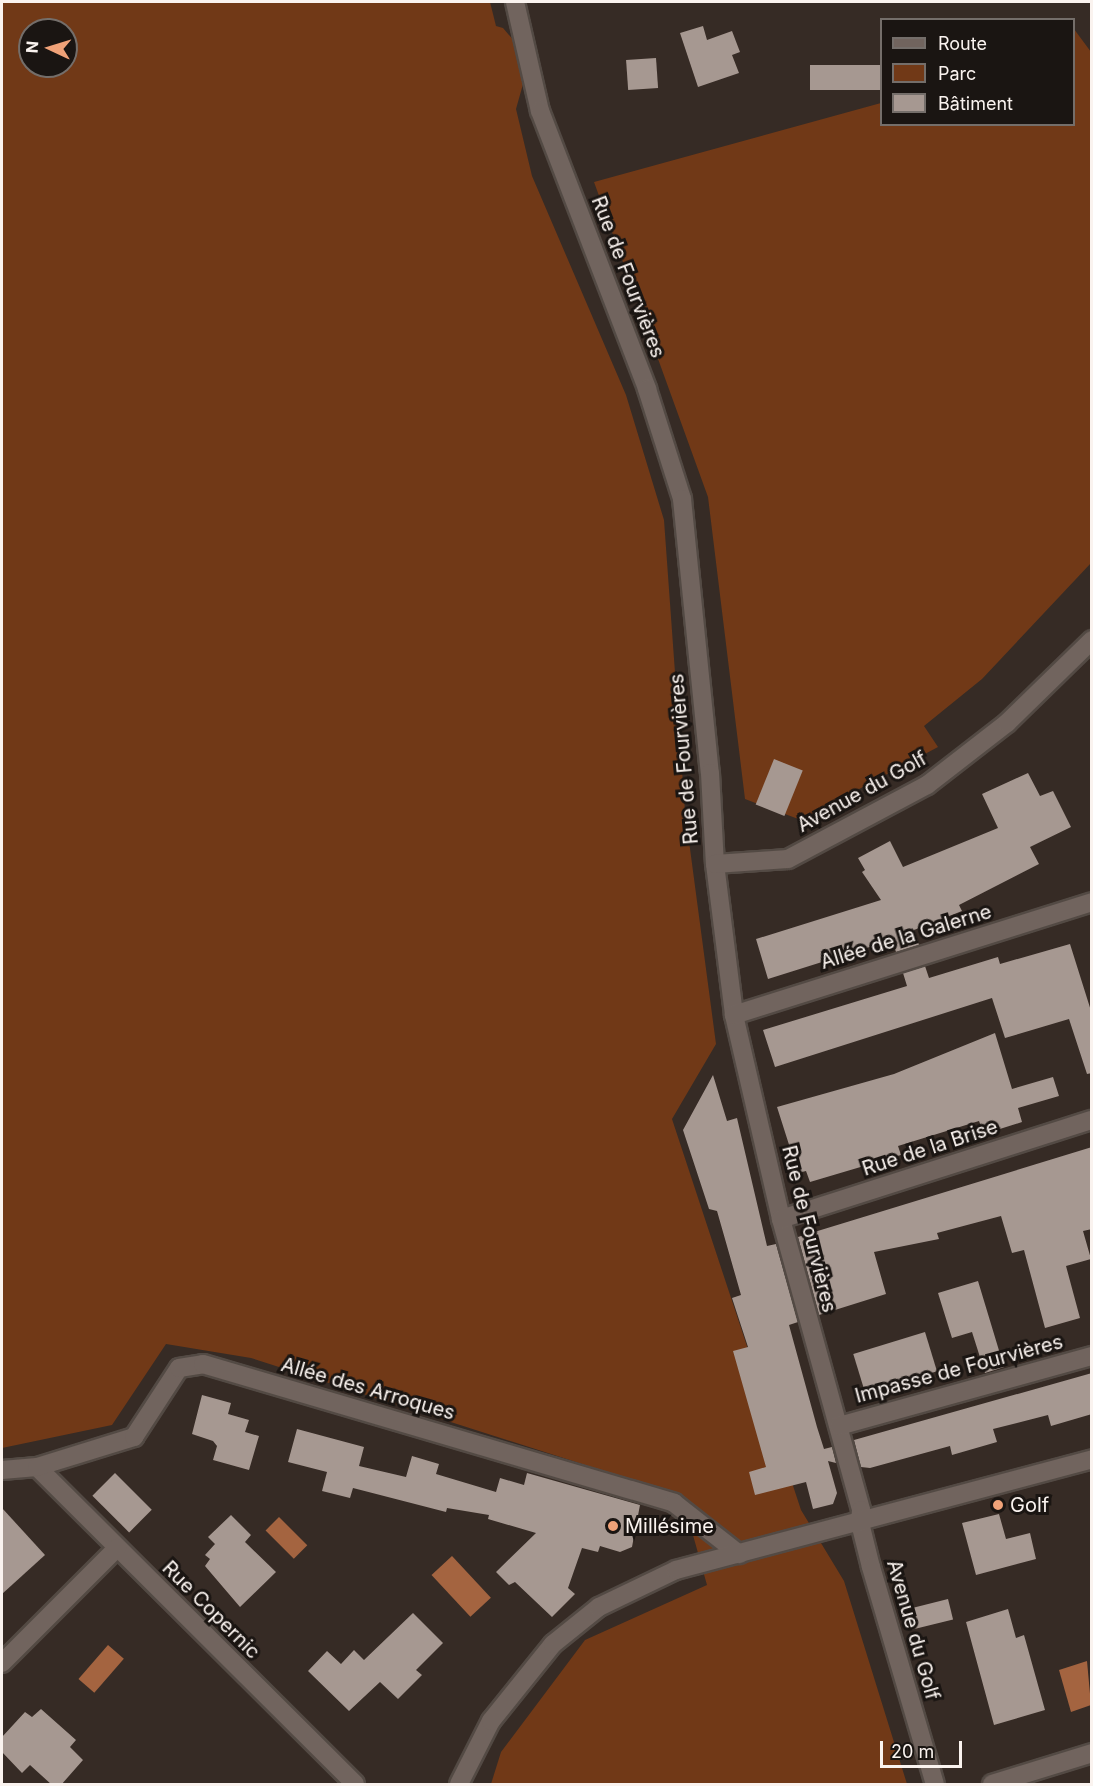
<!DOCTYPE html>
<meta charset="utf-8">
<style>
body{margin:0}
#map{position:relative;width:1093px;height:1786px;overflow:hidden;background:#362b25;font-family:Inter,sans-serif}
div>[style]{position:absolute}
.green>*{inset:0;background:#713917}
.water>*{inset:0;background:#a46440;transform-origin:0 0}
.building>*{inset:0;background:#a69891;transform-origin:0 0}
.roads{filter:drop-shadow(2px 0 #534a44) drop-shadow(-2px 0 #534a44) drop-shadow(0 2px #534a44) drop-shadow(0 -2px #534a44)}
.minor>*{height:18px;margin:-9px;padding:0 9px;transform-origin:9px;border-radius:9px;background:#71645e}
.dots>*{width:16px;height:16px;translate:-50% -50%;box-sizing:border-box;border:3px solid #1a1512;border-radius:50%}
span{translate:-50% -50%;white-space:nowrap;text-align:center;line-height:1.15;-webkit-text-stroke:6px #1a1512;paint-order:stroke}
.street-label{font-size:20px;color:#faf3ef}
.poi-label{font-size:20px;color:#faf3ef}
.left{translate:0 -50%;text-align:left}
.frame{position:absolute;inset:0;border:3px solid #faf3ef;pointer-events:none}
.legend{position:absolute;left:880px;top:18px;width:195px;height:108px;box-sizing:border-box;background:#1a1512;border:2px solid #746e6a;margin:0;padding:8px 10px;list-style:none;font-size:18px;color:#faf3ef}
.legend li{display:flex;align-items:center;gap:12px;height:30px}
.legend b{width:30px;border:2px solid #746e6a}
.north{position:absolute;left:18px;top:18px;width:60px;height:60px;box-sizing:border-box;background:#1a1512;border:2px solid #746e6a;border-radius:50%;rotate:274deg;font-size:16px;font-weight:700;line-height:24px;text-align:center;color:#faf3ef}
.north::after{content:'';display:block;margin:auto;width:21px;height:27px;background:#f0a278;clip-path:polygon(50% 0,100% 100%,50% 72%,0 100%)}
.scale{position:absolute;left:880px;top:1741px;width:82px;height:27px;box-sizing:border-box;border:3px solid #faf3ef;border-top:0;padding-left:8px;font-size:18px;line-height:21px;white-space:nowrap;color:#faf3ef;-webkit-text-stroke:4px #1a1512;paint-order:stroke}
</style>
<div id="map">
<div class="green">
<div style="clip-path:polygon(evenodd,2px 2px,490px 2px,496px 26px,503px 28px,515px 42px,525px 77px,516px 109px,532px 176px,626px 395px,664px 520px,685px 811px,716px 1044px,672px 1119px,801px 1510px,844px 1581px,907px 1784px,491px 1784px,501px 1752px,585px 1640px,707px 1585px,682px 1496px,251px 1358px,166px 1344px,112px 1425px,2px 1448px,2px 2px,30px 30px,66px 30px,66px 66px,30px 66px,30px 30px)"></div>
<div style="clip-path:polygon(1074px 29px,1091px 52px,1091px 563px,982px 679px,924px 726px,938px 747px,801px 820px,745px 799px,708px 497px,594px 182px,881px 103px,882px 124px,1074px 124px)"></div>
</div>
<div class="water">
<div style="left:279px;top:1517px;width:40px;height:19px;rotate:45deg"></div>
<div style="left:452px;top:1556px;width:57px;height:28px;rotate:47deg"></div>
<div style="left:108px;top:1645px;width:21px;height:45px;rotate:41deg"></div>
<div style="clip-path:polygon(1087px 1661px,1091px 1705px,1071px 1712px,1059px 1670px)"></div>
</div>
<div class="building">
<div style="clip-path:polygon(703px 26px,707px 40px,732px 31px,740px 52px,732px 55px,739px 73px,698px 87px,680px 33px)"></div>
<div style="left:656px;top:58px;width:30px;height:30px;rotate:86deg"></div>
<div style="left:882px;top:65px;width:25px;height:72px;rotate:90deg"></div>
<div style="left:774px;top:759px;width:31px;height:49px;rotate:22deg"></div>
<div style="clip-path:polygon(1028px 773px,1040px 796px,1053px 791px,1071px 827px,1030px 847px,1039px 864px,959px 905px,962px 911px,914px 930px,919px 945px,896px 952px,892px 940px,768px 979px,756px 939px,881px 900px,862px 872px,865px 870px,858px 858px,890px 841px,903px 867px,998px 828px,982px 794px)"></div>
<div style="clip-path:polygon(1070px 944px,1092px 1014px,1092px 1073px,1087px 1074px,1069px 1019px,1005px 1038px,992px 998px,775px 1067px,763px 1030px,907px 986px,903px 973px,925px 966px,929px 978px,998px 957px,1000px 964px)"></div>
<div style="clip-path:polygon(995px 1033px,1012px 1089px,1053px 1077px,1059px 1096px,1018px 1108px,1022px 1122px,984px 1134px,979px 1121px,898px 1146px,901px 1155px,810px 1182px,806px 1171px,798px 1173px,777px 1107px,894px 1074px)"></div>
<div style="clip-path:polygon(713px 1075px,727px 1121px,737px 1118px,767px 1246px,776px 1244px,798px 1322px,789px 1325px,817px 1427px,824px 1449px,832px 1447px,836px 1463px,828px 1461px,837px 1493px,833px 1504px,813px 1509px,806px 1482px,755px 1495px,749px 1472px,766px 1467px,733px 1351px,748px 1347px,732px 1298px,741px 1295px,717px 1211px,709px 1209px,683px 1130px)"></div>
<div style="clip-path:polygon(1092px 1147px,1092px 1229px,1083px 1231px,1091px 1259px,1066px 1266px,1080px 1318px,1045px 1328px,1024px 1250px,1012px 1253px,1001px 1216px,937px 1233px,939px 1239px,874px 1252px,886px 1294px,819px 1315px,798px 1237px)"></div>
<div style="clip-path:polygon(978px 1281px,1004px 1367px,985px 1373px,972px 1332px,952px 1338px,938px 1293px)"></div>
<div style="left:925px;top:1332px;width:41px;height:75px;rotate:73deg"></div>
<div style="clip-path:polygon(1092px 1373px,1092px 1414px,1051px 1426px,1048px 1415px,993px 1429px,997px 1442px,952px 1455px,950px 1446px,870px 1468px,861px 1467px,854px 1440px)"></div>
<div style="clip-path:polygon(202px 1395px,231px 1403px,228px 1414px,249px 1420px,245px 1432px,259px 1436px,249px 1470px,213px 1460px,217px 1446px,213px 1441px,192px 1434px)"></div>
<div style="clip-path:polygon(297px 1429px,364px 1447px,359px 1466px,406px 1477px,412px 1456px,439px 1464px,436px 1474px,496px 1492px,500px 1478px,524px 1485px,527px 1473px,640px 1505px,632px 1547px,620px 1552px,600px 1546px,598px 1552px,582px 1548px,568px 1588px,575px 1594px,552px 1617px,515px 1582px,509px 1585px,496px 1572px,536px 1533px,488px 1519px,489px 1515px,447px 1508px,446px 1512px,353px 1488px,350px 1498px,322px 1491px,327px 1472px,288px 1462px)"></div>
<div style="left:115px;top:1473px;width:52px;height:32px;rotate:45deg"></div>
<div style="clip-path:polygon(2px 1508px,45px 1555px,2px 1594px)"></div>
<div style="clip-path:polygon(999px 1514px,1006px 1539px,1030px 1533px,1036px 1559px,976px 1575px,962px 1523px)"></div>
<div style="clip-path:polygon(231px 1515px,251px 1535px,245px 1542px,276px 1572px,240px 1607px,205px 1566px,210px 1559px,205px 1555px,215px 1544px,208px 1537px)"></div>
<div style="left:948px;top:1599px;width:21px;height:44px;rotate:76deg"></div>
<div style="clip-path:polygon(1008px 1609px,1016px 1638px,1024px 1635px,1045px 1710px,994px 1725px,966px 1622px)"></div>
<div style="clip-path:polygon(413px 1613px,443px 1643px,416px 1670px,422px 1675px,398px 1699px,380px 1682px,349px 1711px,308px 1671px,327px 1651px,341px 1664px,354px 1650px,364px 1660px)"></div>
<div style="clip-path:polygon(41px 1709px,76px 1740px,70px 1747px,83px 1760px,61px 1785px,52px 1785px,30px 1765px,22px 1773px,2px 1752px,2px 1737px,25px 1712px,32px 1717px)"></div>
</div>
<div class="roads">
<div class="minor">
<div style="left:515px;top:2px;width:112px;rotate:77.1deg"></div>
<div style="left:540px;top:111px;width:298px;rotate:68.9deg"></div>
<div style="left:647px;top:389px;width:115px;rotate:72.3deg"></div>
<div style="left:682px;top:499px;width:275px;rotate:84.2deg"></div>
<div style="left:710px;top:773px;width:91px;rotate:86.9deg"></div>
<div style="left:715px;top:864px;width:152px;rotate:82.8deg"></div>
<div style="left:734px;top:1015px;width:209px;rotate:77deg"></div>
<div style="left:781px;top:1219px;width:302px;rotate:74.6deg"></div>
<div style="left:861px;top:1510px;width:13px;rotate:94deg"></div>
<div style="left:860px;top:1523px;width:45px;rotate:76deg"></div>
<div style="left:871px;top:1567px;width:226px;rotate:73.6deg"></div>
<div style="left:715px;top:864px;width:73px;rotate:-3.9deg"></div>
<div style="left:788px;top:859px;width:157px;rotate:-28deg"></div>
<div style="left:927px;top:785px;width:101px;rotate:-37.8deg"></div>
<div style="left:1007px;top:723px;width:119px;rotate:-44.3deg"></div>
<div style="left:734px;top:1015px;width:375px;rotate:-17.5deg"></div>
<div style="left:781px;top:1219px;width:326px;rotate:-17.7deg"></div>
<div style="left:839px;top:1426px;width:263px;rotate:-15.5deg"></div>
<div style="left:37px;top:1467px;width:449px;rotate:44.9deg"></div>
<div style="left:2px;top:1470px;width:35px;rotate:-5deg"></div>
<div style="left:37px;top:1467px;width:102px;rotate:-17.2deg"></div>
<div style="left:134px;top:1437px;width:82px;rotate:-56.9deg"></div>
<div style="left:179px;top:1368px;width:24px;rotate:-9deg"></div>
<div style="left:203px;top:1364px;width:491px;rotate:16.4deg"></div>
<div style="left:674px;top:1503px;width:83px;rotate:38.1deg"></div>
<div style="left:2px;top:1663px;width:163px;rotate:-45deg"></div>
<div style="left:459px;top:1784px;width:71px;rotate:-63.1deg"></div>
<div style="left:491px;top:1721px;width:99px;rotate:-51.2deg"></div>
<div style="left:553px;top:1644px;width:59px;rotate:-38.8deg"></div>
<div style="left:599px;top:1607px;width:85px;rotate:-25.7deg"></div>
<div style="left:676px;top:1570px;width:431px;rotate:-14.9deg"></div>
<div style="left:992px;top:1784px;width:105px;rotate:-17.2deg"></div>
</div>
</div>
<div class="dots">
<div style="left:998px;top:1505px;background:#f0a278"></div>
<div style="left:613px;top:1526px;background:#f0a278"></div>
</div>
<div class="street-label">
<span style="left:628px;top:277px;rotate:69deg">Rue de Fourvières</span>
<span style="left:684px;top:759px;rotate:-95deg">Rue de Fourvières</span>
<span style="left:862px;top:792px;rotate:-29deg">Avenue du Golf</span>
<span style="left:906px;top:937px;rotate:-17deg">Allée de la Galerne</span>
<span style="left:930px;top:1148px;rotate:-18deg">Rue de la Brise</span>
<span style="left:809px;top:1229px;rotate:76deg">Rue de Fourvières</span>
<span style="left:959px;top:1369px;rotate:-15deg">Impasse de Fourvières</span>
<span style="left:368px;top:1389px;rotate:16deg">Allée des Arroques</span>
<span style="left:211px;top:1610px;rotate:45deg">Rue Copernic</span>
<span style="left:913px;top:1630px;rotate:74deg">Avenue du Golf</span>
</div>
<div class="poi-label">
<span class="left" style="left:1010px;top:1505px">Golf</span>
<span class="left" style="left:625px;top:1526px">Millésime</span>
</div>
<div class="frame"></div>
<ul class="legend">
<li><b style="height:8px;background:#71645e"></b>Route</li>
<li><b style="height:16px;background:#713917"></b>Parc</li>
<li><b style="height:16px;background:#a69891"></b>Bâtiment</li>
</ul>
<div class="north">N</div>
<div class="scale">20 m</div>
</div>
